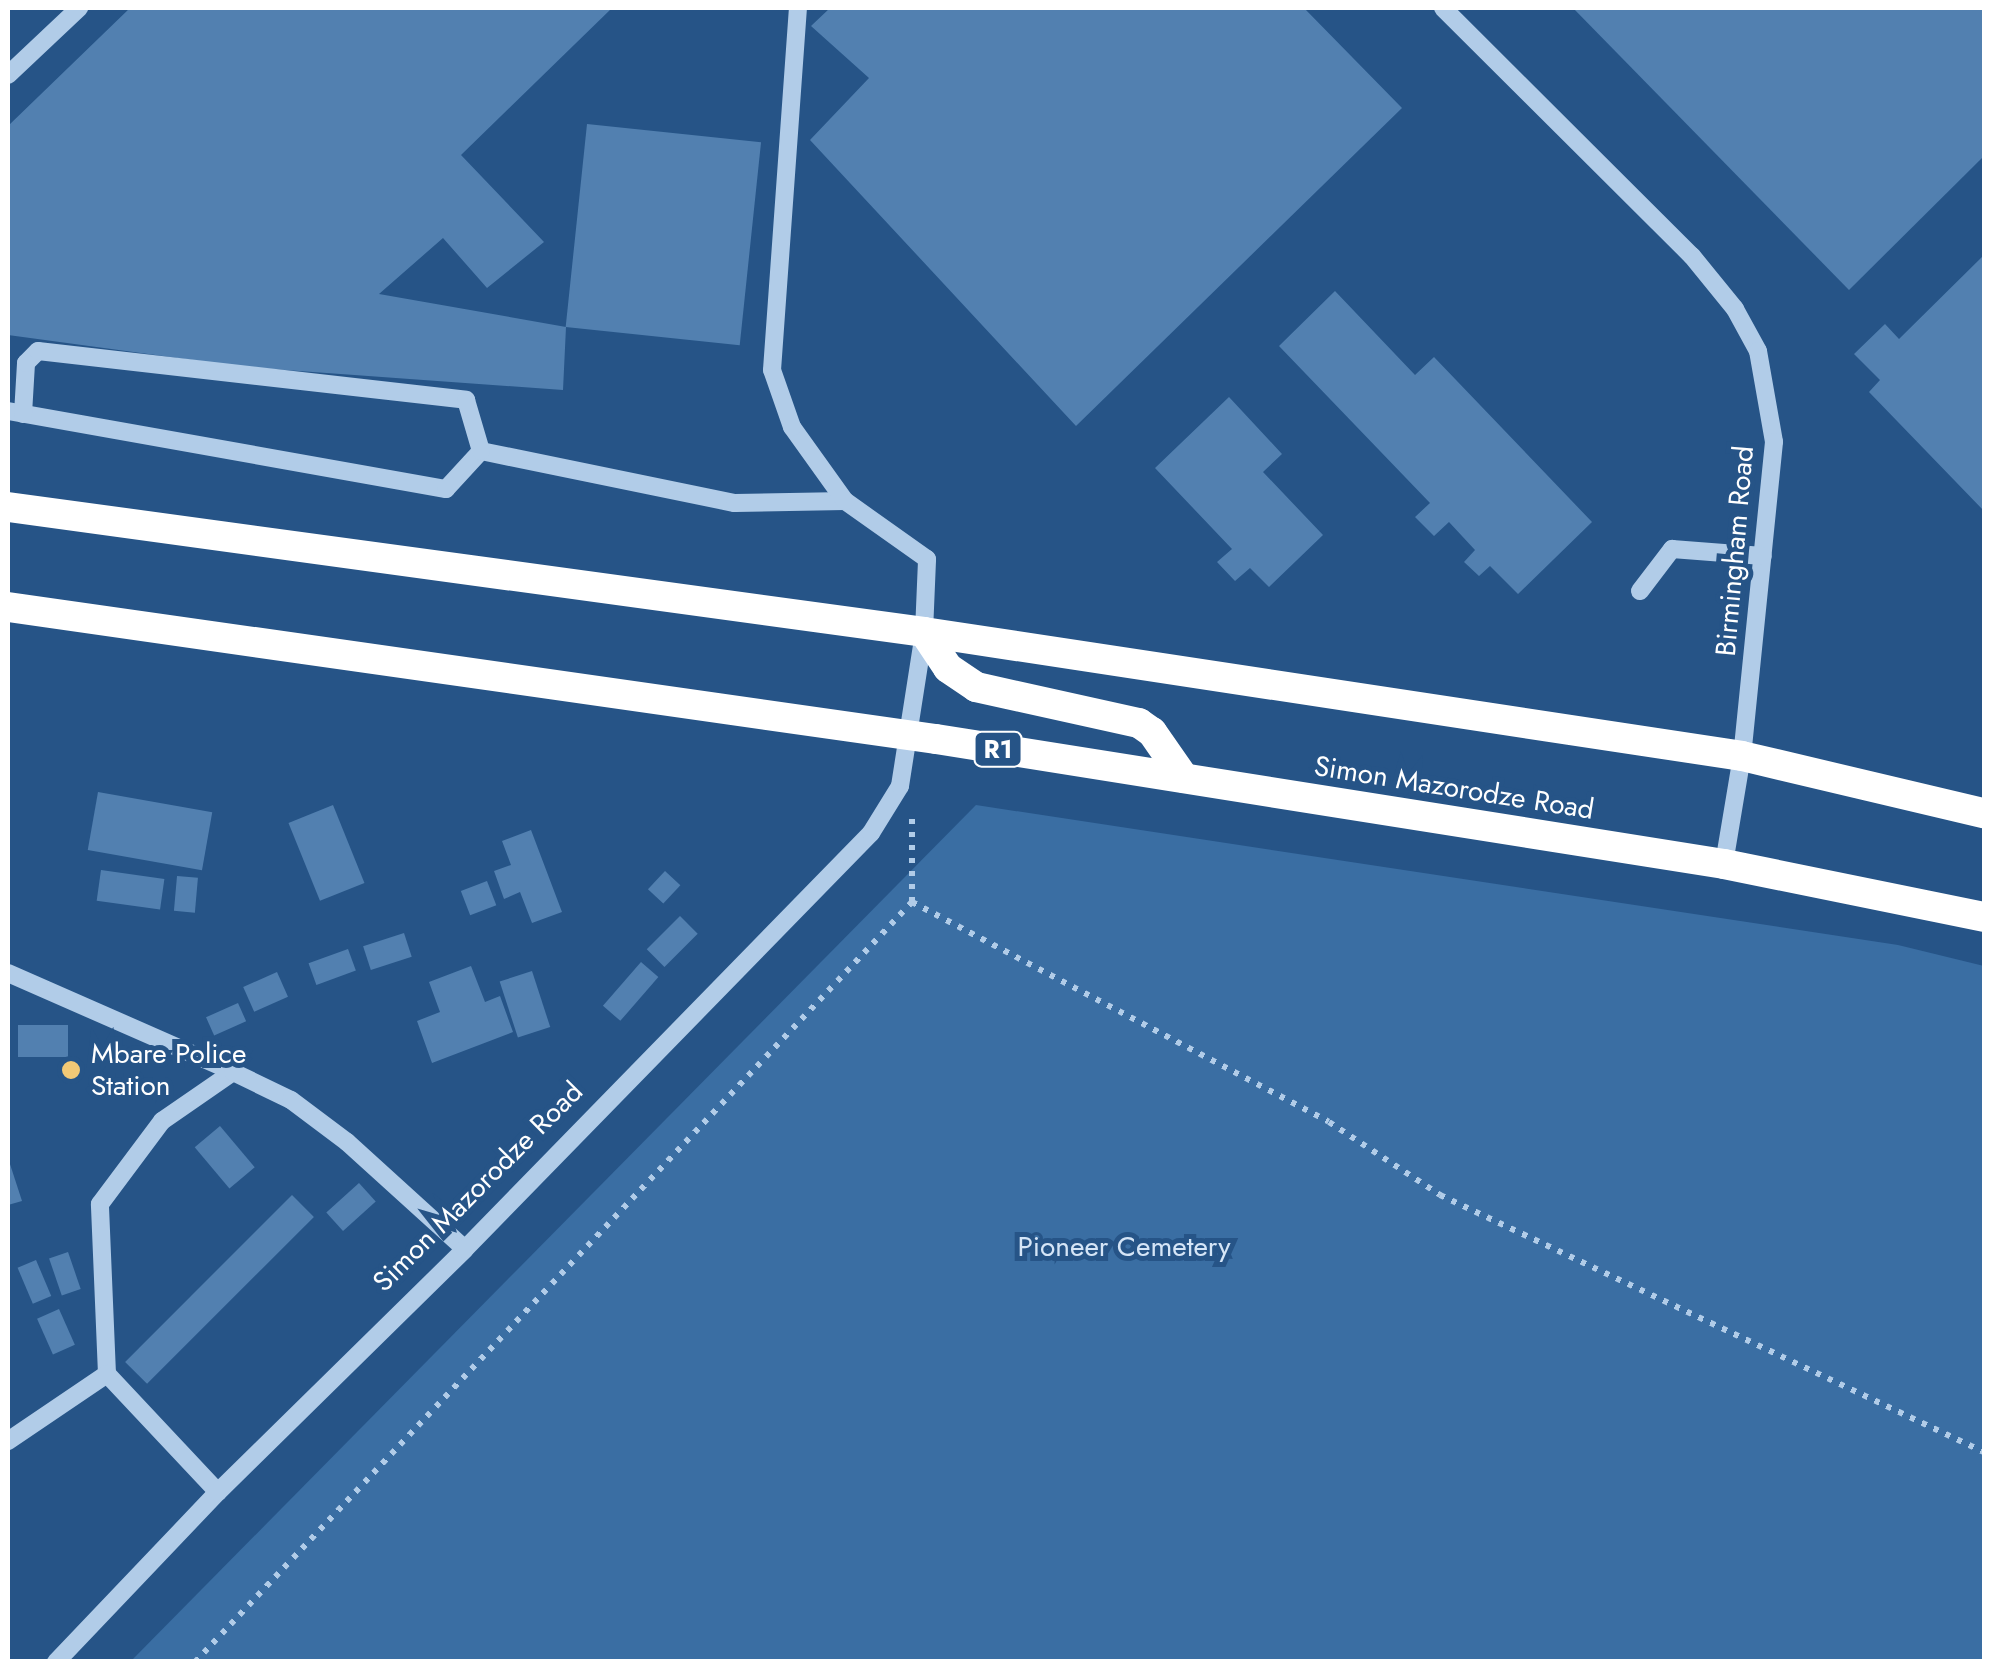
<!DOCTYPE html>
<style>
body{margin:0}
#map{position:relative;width:1992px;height:1669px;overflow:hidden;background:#265487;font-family:Jost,sans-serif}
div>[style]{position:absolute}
.green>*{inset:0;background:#3a6ea3}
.building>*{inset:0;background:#5280b0;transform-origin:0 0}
.path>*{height:6px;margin-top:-3px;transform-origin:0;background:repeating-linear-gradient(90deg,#b1cce8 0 5px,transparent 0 13px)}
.minor>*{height:18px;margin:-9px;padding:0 9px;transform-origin:9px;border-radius:9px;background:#b1cce8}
.highway>*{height:30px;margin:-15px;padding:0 15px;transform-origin:15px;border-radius:15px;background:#fff}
.dots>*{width:28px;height:28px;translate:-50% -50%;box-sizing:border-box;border:5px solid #265487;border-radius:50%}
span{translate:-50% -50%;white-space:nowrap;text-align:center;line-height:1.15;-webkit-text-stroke:10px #265487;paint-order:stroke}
.shield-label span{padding:2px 8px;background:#265487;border:2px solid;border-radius:8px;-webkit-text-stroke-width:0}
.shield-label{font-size:25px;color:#fff;font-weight:700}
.street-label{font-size:28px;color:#fff}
.poi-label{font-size:28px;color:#fff}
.left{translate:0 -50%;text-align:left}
.park-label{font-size:28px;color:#d5e5f7}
.frame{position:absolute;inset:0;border:10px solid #fff;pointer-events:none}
</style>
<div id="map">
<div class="green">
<div style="clip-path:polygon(976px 805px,1898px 945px,1984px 966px,1984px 1661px,131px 1661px)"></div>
</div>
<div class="building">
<div style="clip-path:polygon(130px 8px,612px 8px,461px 155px,544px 242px,487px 288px,443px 238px,379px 294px,566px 327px,563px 390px,244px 367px,8px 335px,8px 126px)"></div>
<div style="clip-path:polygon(830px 8px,1304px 8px,1402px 108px,1076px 426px,810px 140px,869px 78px,811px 26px)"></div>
<div style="clip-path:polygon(1573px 8px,1984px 8px,1984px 156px,1849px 290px)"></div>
<div style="left:587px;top:124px;width:175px;height:204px;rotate:6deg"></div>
<div style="clip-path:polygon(1984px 255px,1984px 511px,1869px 392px,1880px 380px,1854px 354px,1885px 324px,1899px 339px)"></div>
<div style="clip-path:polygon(1335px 291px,1415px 375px,1434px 357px,1592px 522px,1518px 594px,1490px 566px,1479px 576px,1464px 562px,1475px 550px,1449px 522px,1434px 536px,1415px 517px,1430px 503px,1279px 346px)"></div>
<div style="clip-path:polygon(1229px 397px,1282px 454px,1263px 472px,1323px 535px,1269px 587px,1250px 568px,1235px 581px,1217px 562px,1232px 549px,1155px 468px)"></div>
<div style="left:98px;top:792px;width:116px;height:59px;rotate:10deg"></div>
<div style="left:333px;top:805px;width:84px;height:48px;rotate:68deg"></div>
<div style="clip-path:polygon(531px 830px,562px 912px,532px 923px,520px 892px,504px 899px,494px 871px,511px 865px,502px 841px)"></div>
<div style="left:101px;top:870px;width:64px;height:31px;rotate:8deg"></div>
<div style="left:665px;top:871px;width:21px;height:25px;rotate:43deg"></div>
<div style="left:177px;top:876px;width:21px;height:35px;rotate:5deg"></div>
<div style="left:487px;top:881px;width:26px;height:28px;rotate:69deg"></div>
<div style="left:680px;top:916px;width:25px;height:47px;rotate:45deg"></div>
<div style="left:404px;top:933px;width:25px;height:43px;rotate:72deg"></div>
<div style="left:348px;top:949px;width:23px;height:42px;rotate:70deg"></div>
<div style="left:641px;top:962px;width:23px;height:58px;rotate:41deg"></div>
<div style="clip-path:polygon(471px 966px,485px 1002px,500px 996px,513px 1032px,432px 1063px,417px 1021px,440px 1012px,429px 982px)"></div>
<div style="left:532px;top:971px;width:59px;height:34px;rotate:72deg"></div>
<div style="left:277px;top:972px;width:27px;height:37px;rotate:66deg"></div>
<div style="left:238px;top:1003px;width:20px;height:35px;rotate:66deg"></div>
<div style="left:18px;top:1025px;width:50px;height:32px"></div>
<div style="left:220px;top:1126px;width:54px;height:33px;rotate:50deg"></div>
<div style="clip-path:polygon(8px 1158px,22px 1201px,8px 1205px)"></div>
<div style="left:359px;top:1183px;width:25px;height:44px;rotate:48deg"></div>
<div style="left:292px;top:1195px;width:31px;height:236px;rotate:45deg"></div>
<div style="left:68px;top:1252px;width:39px;height:20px;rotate:71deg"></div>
<div style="left:36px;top:1260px;width:39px;height:20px;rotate:67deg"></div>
<div style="left:59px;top:1309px;width:39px;height:24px;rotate:66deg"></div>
</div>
<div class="path">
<div style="left:912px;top:902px;width:471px;rotate:27.8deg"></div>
<div style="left:1329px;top:1122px;width:133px;rotate:33.3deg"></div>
<div style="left:1440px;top:1195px;width:602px;rotate:25.29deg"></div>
<div style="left:195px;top:1662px;width:1045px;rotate:-46.67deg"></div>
<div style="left:912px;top:902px;width:85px;rotate:-90deg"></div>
</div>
<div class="minor">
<div style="left:1443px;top:8px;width:351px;rotate:44.9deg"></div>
<div style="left:1692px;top:256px;width:68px;rotate:50.9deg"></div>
<div style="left:1735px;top:309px;width:48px;rotate:61.3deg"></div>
<div style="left:1758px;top:351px;width:92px;rotate:80deg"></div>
<div style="left:1774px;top:442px;width:316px;rotate:95.8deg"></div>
<div style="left:1742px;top:756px;width:109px;rotate:99.5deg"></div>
<div style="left:8px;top:75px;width:98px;rotate:-43.3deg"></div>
<div style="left:8px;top:411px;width:445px;rotate:10.1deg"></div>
<div style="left:446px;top:489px;width:52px;rotate:-47.4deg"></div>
<div style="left:481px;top:451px;width:259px;rotate:11.6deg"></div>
<div style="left:735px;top:503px;width:110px;rotate:-1deg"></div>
<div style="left:23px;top:414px;width:51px;rotate:-86.6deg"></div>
<div style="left:26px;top:363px;width:17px;rotate:-45deg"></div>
<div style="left:38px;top:351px;width:431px;rotate:6.5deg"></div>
<div style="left:466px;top:400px;width:53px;rotate:73.6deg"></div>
<div style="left:1640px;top:591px;width:53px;rotate:-52.7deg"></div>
<div style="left:1672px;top:549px;width:91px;rotate:4.4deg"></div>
<div style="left:8px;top:973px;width:246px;rotate:23.7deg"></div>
<div style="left:107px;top:1374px;width:170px;rotate:-92.4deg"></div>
<div style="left:100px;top:1204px;width:104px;rotate:-53.2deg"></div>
<div style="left:162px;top:1121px;width:86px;rotate:-34.6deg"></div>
<div style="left:233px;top:1072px;width:64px;rotate:25.8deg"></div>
<div style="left:291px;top:1100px;width:70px;rotate:36.9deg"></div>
<div style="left:347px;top:1142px;width:159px;rotate:42.2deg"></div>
<div style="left:8px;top:1441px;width:120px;rotate:-34.1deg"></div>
<div style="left:107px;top:1374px;width:162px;rotate:46.8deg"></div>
<div style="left:56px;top:1662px;width:235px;rotate:-46.4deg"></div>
<div style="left:218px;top:1492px;width:346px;rotate:-44.5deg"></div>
<div style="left:465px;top:1249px;width:581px;rotate:-45.7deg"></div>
<div style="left:871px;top:833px;width:55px;rotate:-58.3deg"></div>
<div style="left:900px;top:786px;width:156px;rotate:-81.1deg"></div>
<div style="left:924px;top:632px;width:73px;rotate:-87.6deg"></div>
<div style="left:927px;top:559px;width:100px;rotate:-144.7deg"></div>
<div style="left:845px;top:501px;width:91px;rotate:-125.6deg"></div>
<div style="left:792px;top:427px;width:60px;rotate:-109.3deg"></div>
<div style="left:772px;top:370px;width:363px;rotate:-85.9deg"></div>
</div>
<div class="highway">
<div style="left:8px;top:507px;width:924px;rotate:7.77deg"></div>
<div style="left:924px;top:632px;width:827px;rotate:8.62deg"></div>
<div style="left:1742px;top:756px;width:249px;rotate:13.3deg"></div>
<div style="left:8px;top:607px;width:937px;rotate:8.1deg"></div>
<div style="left:936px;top:739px;width:798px;rotate:9.01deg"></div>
<div style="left:1724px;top:864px;width:265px;rotate:11.5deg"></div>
<div style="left:924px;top:632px;width:43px;rotate:56.3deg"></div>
<div style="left:948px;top:668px;width:34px;rotate:34deg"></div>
<div style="left:976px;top:687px;width:167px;rotate:12.5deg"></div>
<div style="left:1139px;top:723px;width:16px;rotate:35deg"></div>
<div style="left:1152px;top:732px;width:56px;rotate:55.2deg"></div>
</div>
<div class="dots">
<div style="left:71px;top:1070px;background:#f2c976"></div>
</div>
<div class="shield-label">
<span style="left:998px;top:749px">R1</span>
</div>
<div class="street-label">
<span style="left:1735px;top:551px;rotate:-85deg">Birmingham Road</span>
<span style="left:1454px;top:788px;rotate:9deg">Simon Mazorodze Road</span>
<span style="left:478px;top:1187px;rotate:-45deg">Simon Mazorodze Road</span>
</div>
<div class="poi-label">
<span class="left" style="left:91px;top:1070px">Mbare Police<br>Station</span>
</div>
<div class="park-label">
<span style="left:1124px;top:1247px">Pioneer Cemetery</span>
</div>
<div class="frame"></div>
</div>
